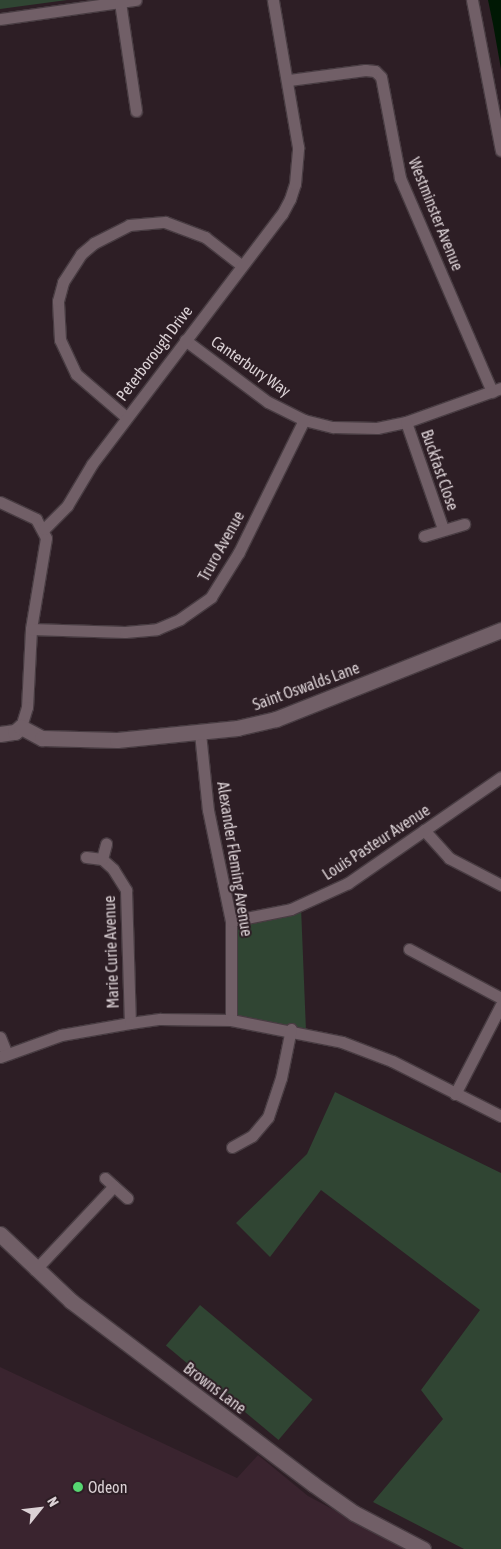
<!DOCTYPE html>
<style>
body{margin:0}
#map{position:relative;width:501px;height:1549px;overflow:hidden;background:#2d1e25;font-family:"Asap Condensed",sans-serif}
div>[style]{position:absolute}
.built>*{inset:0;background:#3a242f}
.green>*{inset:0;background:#304533;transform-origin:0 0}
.water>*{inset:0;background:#001804}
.roads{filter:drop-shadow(1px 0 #483c42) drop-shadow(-1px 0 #483c42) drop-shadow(0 1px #483c42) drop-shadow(0 -1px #483c42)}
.street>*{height:11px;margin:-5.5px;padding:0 5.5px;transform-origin:5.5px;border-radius:5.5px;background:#715f67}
.secondary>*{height:15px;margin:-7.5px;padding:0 7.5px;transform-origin:7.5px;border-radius:7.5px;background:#715f67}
.dots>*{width:14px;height:14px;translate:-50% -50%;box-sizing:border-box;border:2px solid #2d1e25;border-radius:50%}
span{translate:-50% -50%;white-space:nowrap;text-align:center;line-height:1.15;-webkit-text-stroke:4px #2d1e25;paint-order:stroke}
.street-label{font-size:16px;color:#dbd1d5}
.poi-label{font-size:16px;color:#dbd1d5}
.left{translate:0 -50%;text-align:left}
.north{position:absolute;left:15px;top:1484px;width:50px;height:50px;-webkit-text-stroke:4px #2d1e25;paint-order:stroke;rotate:61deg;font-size:14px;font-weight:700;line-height:20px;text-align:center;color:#dbd1d5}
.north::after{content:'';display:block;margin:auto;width:18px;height:22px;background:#dbd1d5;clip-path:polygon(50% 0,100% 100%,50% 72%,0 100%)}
</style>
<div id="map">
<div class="built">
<div style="clip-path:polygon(0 1367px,237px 1478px,258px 1455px,308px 1496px,407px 1549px,0 1549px)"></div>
</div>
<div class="green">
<div style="clip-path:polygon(0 0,67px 0,0 9px)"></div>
<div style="clip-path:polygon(301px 907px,306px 1031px,234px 1018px,235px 924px)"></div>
<div style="clip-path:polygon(335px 1092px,501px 1173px,501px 1549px,464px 1549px,373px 1502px,443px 1419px,421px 1390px,480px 1310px,321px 1190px,270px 1257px,236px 1223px,307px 1154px)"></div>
<div style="left:200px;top:1305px;width:147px;height:53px;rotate:40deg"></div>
</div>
<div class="water">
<div style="clip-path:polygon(488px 0,501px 0,501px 69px,493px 24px)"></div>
</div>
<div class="roads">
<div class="street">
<div style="left:472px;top:0;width:153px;rotate:79.1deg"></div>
<div style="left:120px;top:2px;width:110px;rotate:81.6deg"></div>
<div style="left:0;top:19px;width:137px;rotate:-8deg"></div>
<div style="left:289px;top:80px;width:77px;rotate:-7.5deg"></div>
<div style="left:365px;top:70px;width:10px;rotate:6deg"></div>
<div style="left:375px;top:71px;width:8px;rotate:45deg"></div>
<div style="left:381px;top:77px;width:103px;rotate:79.3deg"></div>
<div style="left:400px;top:178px;width:233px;rotate:66.7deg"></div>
<div style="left:185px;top:340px;width:104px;rotate:36.8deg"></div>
<div style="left:268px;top:402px;width:40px;rotate:26.6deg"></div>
<div style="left:304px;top:420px;width:30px;rotate:14deg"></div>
<div style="left:333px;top:427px;width:44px;rotate:1.3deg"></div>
<div style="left:377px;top:428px;width:30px;rotate:-12deg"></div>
<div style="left:406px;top:422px;width:101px;rotate:-19.7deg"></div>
<div style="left:126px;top:417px;width:66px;rotate:-139.3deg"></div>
<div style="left:76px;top:374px;width:38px;rotate:-115deg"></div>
<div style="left:60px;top:340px;width:39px;rotate:-93deg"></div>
<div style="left:58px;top:301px;width:20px;rotate:-75deg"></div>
<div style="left:63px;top:282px;width:33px;rotate:-57deg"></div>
<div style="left:81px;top:254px;width:17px;rotate:-40deg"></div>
<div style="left:94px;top:243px;width:39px;rotate:-27deg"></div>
<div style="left:129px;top:225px;width:36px;rotate:-5deg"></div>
<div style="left:165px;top:222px;width:43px;rotate:20.6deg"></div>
<div style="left:205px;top:237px;width:46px;rotate:37.9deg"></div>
<div style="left:406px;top:422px;width:113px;rotate:70.9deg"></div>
<div style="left:0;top:502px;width:40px;rotate:25deg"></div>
<div style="left:36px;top:519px;width:21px;rotate:62deg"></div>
<div style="left:46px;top:538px;width:92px;rotate:99.4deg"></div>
<div style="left:31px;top:629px;width:78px;rotate:92.9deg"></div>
<div style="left:27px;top:707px;width:21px;rotate:107deg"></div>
<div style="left:44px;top:529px;width:33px;rotate:-45deg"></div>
<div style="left:67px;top:506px;width:49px;rotate:-59.2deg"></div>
<div style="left:92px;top:464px;width:314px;rotate:-52.8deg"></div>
<div style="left:282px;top:214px;width:17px;rotate:-62deg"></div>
<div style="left:290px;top:199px;width:16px;rotate:-72deg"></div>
<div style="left:295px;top:184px;width:37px;rotate:-85deg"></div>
<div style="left:298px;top:147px;width:149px;rotate:-99.7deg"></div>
<div style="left:424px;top:536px;width:42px;rotate:-16.7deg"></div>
<div style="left:31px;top:629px;width:94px;rotate:1.8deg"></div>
<div style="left:125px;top:632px;width:32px;rotate:-5deg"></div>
<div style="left:157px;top:629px;width:25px;rotate:-23deg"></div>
<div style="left:180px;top:619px;width:38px;rotate:-35deg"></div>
<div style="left:211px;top:597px;width:53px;rotate:-58.1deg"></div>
<div style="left:239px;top:552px;width:147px;rotate:-63.8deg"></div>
<div style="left:200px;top:733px;width:77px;rotate:84.1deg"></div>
<div style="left:208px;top:810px;width:113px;rotate:78.3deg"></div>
<div style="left:231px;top:921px;width:99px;rotate:90deg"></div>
<div style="left:424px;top:830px;width:38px;rotate:48deg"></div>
<div style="left:449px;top:858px;width:59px;rotate:27.4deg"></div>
<div style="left:86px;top:857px;width:16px;rotate:7deg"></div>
<div style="left:102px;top:859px;width:15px;rotate:42deg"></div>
<div style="left:113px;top:869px;width:25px;rotate:58deg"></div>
<div style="left:126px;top:890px;width:133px;rotate:88.3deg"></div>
<div style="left:102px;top:859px;width:16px;rotate:-75deg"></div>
<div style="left:231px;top:921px;width:61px;rotate:-11.3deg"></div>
<div style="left:291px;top:909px;width:63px;rotate:-24.5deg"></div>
<div style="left:348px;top:883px;width:186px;rotate:-34.7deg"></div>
<div style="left:409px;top:949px;width:104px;rotate:28deg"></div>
<div style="left:0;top:1037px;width:18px;rotate:68deg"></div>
<div style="left:0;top:1057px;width:65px;rotate:-19.8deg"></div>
<div style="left:61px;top:1035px;width:70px;rotate:-9.9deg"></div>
<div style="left:130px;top:1023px;width:30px;rotate:-8deg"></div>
<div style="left:160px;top:1019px;width:71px;rotate:0.8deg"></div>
<div style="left:231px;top:1020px;width:113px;rotate:11.2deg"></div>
<div style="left:342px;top:1042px;width:53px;rotate:20.8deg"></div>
<div style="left:392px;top:1061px;width:122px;rotate:26.8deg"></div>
<div style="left:455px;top:1094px;width:100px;rotate:-62.7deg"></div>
<div style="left:232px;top:1147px;width:23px;rotate:-29deg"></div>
<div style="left:252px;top:1136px;width:25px;rotate:-50deg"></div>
<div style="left:268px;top:1117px;width:41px;rotate:-71.6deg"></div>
<div style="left:281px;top:1078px;width:50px;rotate:-78.5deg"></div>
<div style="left:105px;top:1178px;width:30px;rotate:42deg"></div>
<div style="left:35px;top:1270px;width:115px;rotate:-46.8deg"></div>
</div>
<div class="secondary">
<div style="left:0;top:734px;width:15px;rotate:-8deg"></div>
<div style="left:15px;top:732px;width:8px;rotate:-40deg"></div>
<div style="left:21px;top:727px;width:24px;rotate:28deg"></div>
<div style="left:42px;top:738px;width:75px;rotate:1.5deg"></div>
<div style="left:117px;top:740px;width:121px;rotate:-5.7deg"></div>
<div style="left:237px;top:728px;width:40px;rotate:-13deg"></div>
<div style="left:276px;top:719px;width:242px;rotate:-21.6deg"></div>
<div style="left:0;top:1234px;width:98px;rotate:43.3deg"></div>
<div style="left:71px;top:1301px;width:303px;rotate:37.1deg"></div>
<div style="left:313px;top:1484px;width:50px;rotate:35.3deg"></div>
<div style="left:354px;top:1513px;width:78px;rotate:27.6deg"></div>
</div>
</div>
<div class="dots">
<div style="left:78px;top:1487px;background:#56d671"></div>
</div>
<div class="street-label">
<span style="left:436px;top:214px;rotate:68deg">Westminster Avenue</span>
<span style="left:154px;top:353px;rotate:-53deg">Peterborough Drive</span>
<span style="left:251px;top:366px;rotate:35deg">Canterbury Way</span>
<span style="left:440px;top:470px;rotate:71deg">Buckfast Close</span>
<span style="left:221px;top:546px;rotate:-61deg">Truro Avenue</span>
<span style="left:306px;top:686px;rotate:-20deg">Saint Oswalds Lane</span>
<span style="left:376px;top:842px;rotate:-33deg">Louis Pasteur Avenue</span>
<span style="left:235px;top:859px;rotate:81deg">Alexander Fleming Avenue</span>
<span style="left:111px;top:952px;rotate:-92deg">Marie Curie Avenue</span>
<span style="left:215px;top:1388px;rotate:37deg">Browns Lane</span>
</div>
<div class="poi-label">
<span class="left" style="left:88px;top:1487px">Odeon</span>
</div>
<div class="north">N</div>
</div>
